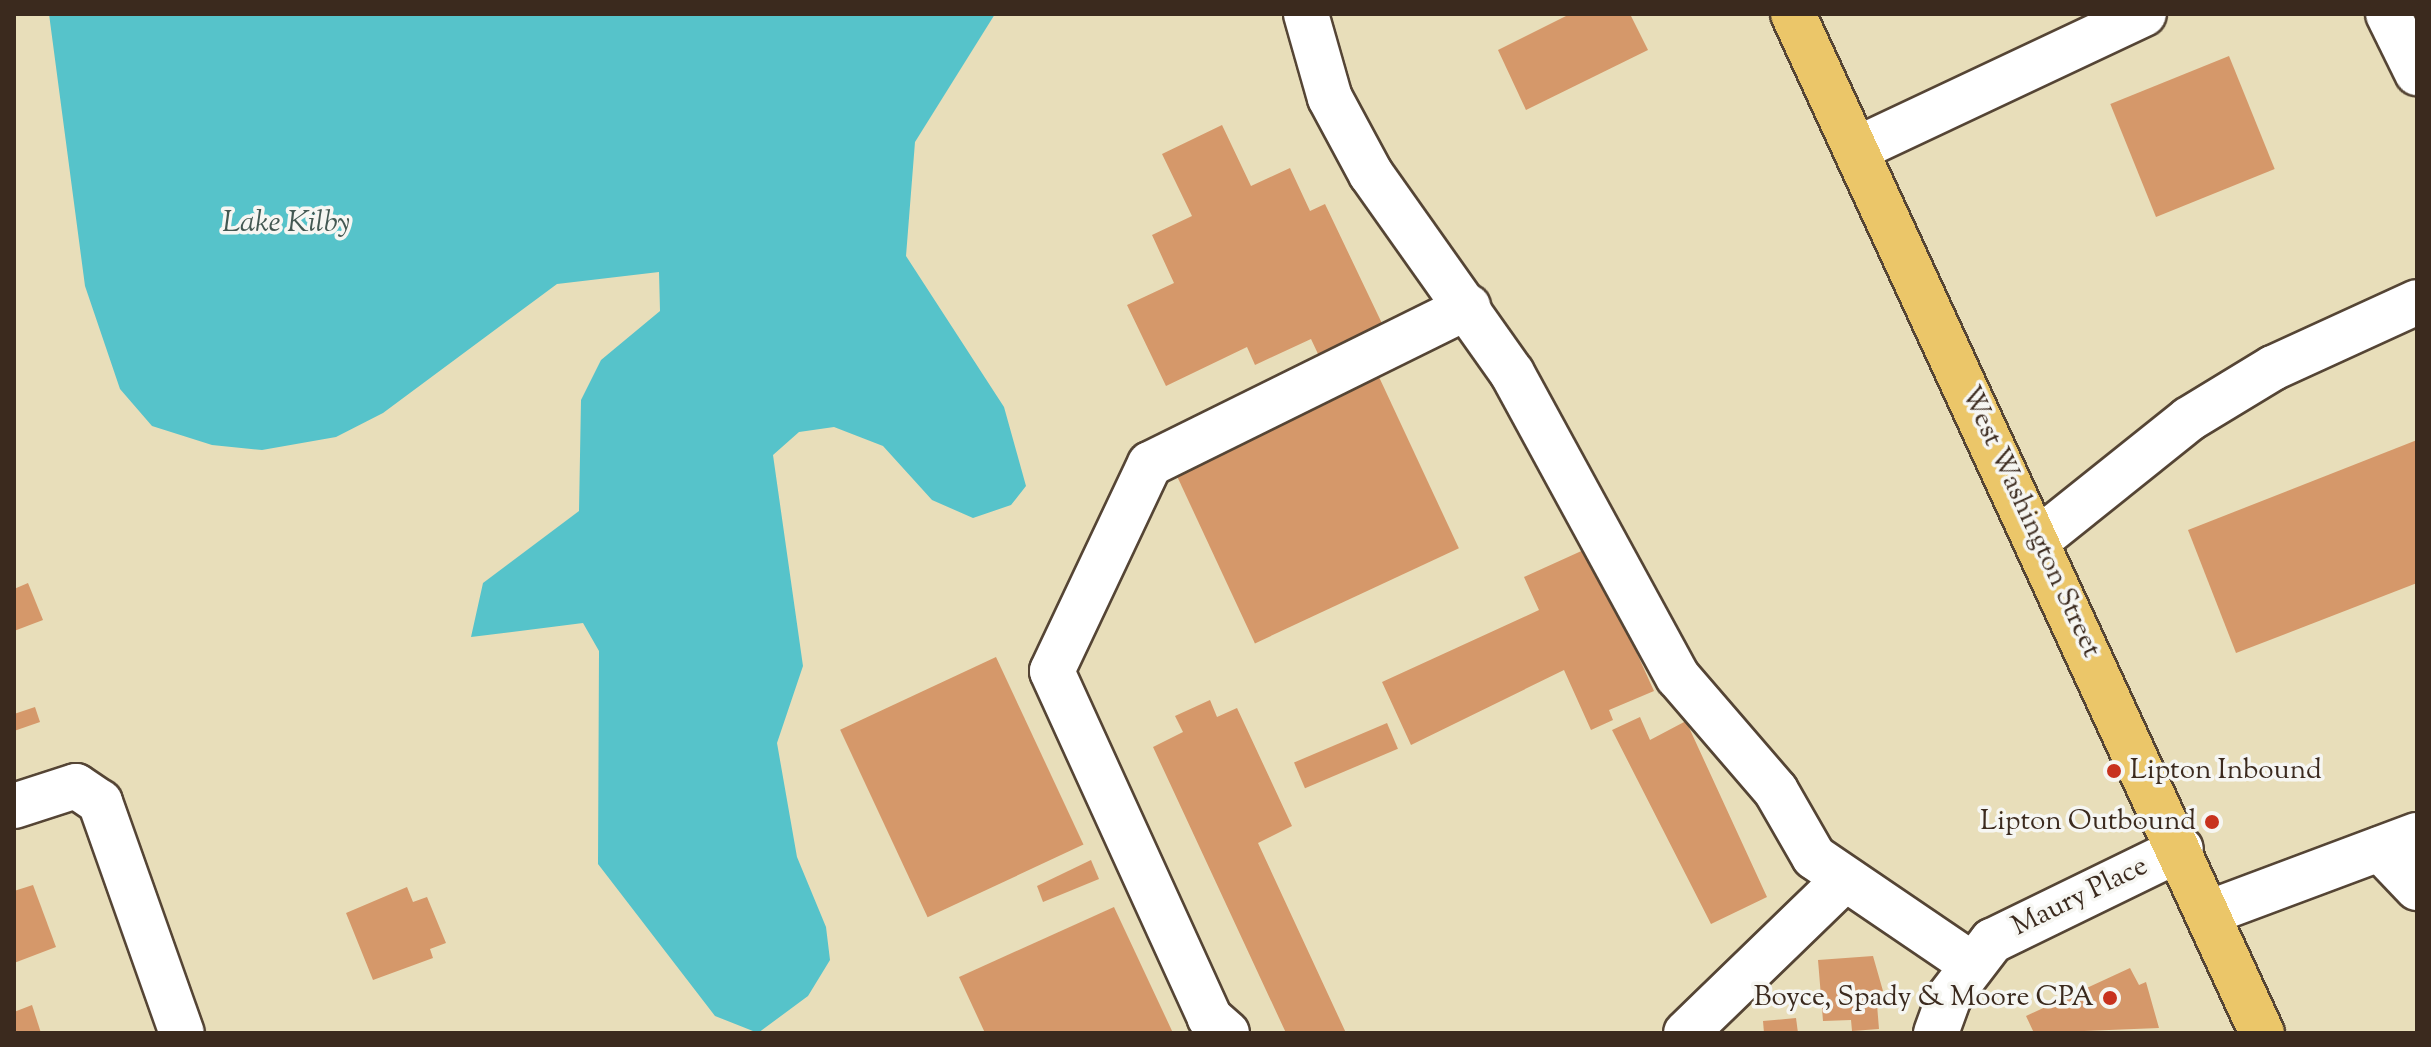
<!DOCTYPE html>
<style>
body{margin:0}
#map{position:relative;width:2431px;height:1047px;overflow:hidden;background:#e8deba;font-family:"Sorts Mill Goudy",serif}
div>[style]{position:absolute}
.water>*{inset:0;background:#56c3ca}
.building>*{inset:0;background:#d5986a;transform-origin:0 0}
.roads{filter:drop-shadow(2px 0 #554535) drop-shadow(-2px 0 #554535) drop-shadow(0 2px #554535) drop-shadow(0 -2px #554535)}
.minor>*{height:44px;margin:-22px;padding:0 22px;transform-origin:22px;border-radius:22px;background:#fff}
.major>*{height:44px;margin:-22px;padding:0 22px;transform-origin:22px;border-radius:22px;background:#ebc669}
.dots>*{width:22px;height:22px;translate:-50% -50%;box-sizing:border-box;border:4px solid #f6f6f2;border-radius:50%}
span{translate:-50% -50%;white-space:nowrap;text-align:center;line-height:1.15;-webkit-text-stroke:7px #f6f6f2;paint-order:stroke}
.street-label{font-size:28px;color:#3b2a1e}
.poi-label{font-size:28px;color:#3b2a1e}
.left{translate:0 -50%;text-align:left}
.right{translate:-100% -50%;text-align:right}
.water-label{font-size:30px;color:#435852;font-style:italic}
.frame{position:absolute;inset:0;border:16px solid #3b2a1e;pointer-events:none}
</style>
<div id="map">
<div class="water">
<div style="clip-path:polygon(49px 14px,995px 14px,915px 142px,906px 256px,1004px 407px,1026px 486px,1011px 505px,973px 518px,932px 500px,883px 446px,834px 427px,799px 432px,773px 455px,803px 666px,777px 743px,797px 857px,826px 927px,830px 960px,808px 996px,758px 1033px,715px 1016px,598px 864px,599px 651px,583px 623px,471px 637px,483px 583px,579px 511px,581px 400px,601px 360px,660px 311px,659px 272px,557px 284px,383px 413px,336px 437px,262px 450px,212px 445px,152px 426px,120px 389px,85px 286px)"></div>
</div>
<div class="building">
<div style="clip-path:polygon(1570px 14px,1630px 14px,1648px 50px,1526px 110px,1498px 50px)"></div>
<div style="left:2229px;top:56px;width:122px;height:128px;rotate:68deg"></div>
<div style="clip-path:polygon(1222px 125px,1251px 186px,1290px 168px,1310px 211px,1325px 204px,1399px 359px,1335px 390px,1311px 339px,1255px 365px,1247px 347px,1166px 386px,1127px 305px,1174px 283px,1152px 235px,1192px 216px,1162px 154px)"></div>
<div style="left:1379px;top:377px;width:189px;height:225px;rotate:65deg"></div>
<div style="clip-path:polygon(2417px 440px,2417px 583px,2236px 653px,2188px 530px)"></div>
<div style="clip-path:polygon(1588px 548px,1621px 620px,1631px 616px,1639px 635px,1630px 638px,1654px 691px,1609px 710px,1613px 720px,1591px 730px,1564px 670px,1411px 745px,1382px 682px,1539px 610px,1524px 577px)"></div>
<div style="clip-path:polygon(28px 583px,43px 620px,14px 631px,14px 589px)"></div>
<div style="left:996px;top:657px;width:207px;height:172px;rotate:65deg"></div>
<div style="clip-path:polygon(1210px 700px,1217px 717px,1237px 708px,1292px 826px,1258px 843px,1346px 1033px,1286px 1033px,1153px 747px,1183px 732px,1175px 716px)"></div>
<div style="clip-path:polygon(35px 707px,40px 722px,14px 731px,14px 714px)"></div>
<div style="clip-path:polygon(1640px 717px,1650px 740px,1686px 721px,1767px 897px,1711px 924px,1612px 730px)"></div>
<div style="left:1387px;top:723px;width:28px;height:101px;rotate:67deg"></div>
<div style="clip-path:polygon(1091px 860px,1099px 879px,1043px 902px,1037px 886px)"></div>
<div style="clip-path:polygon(33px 885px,56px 947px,14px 963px,14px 891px)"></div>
<div style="clip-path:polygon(407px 887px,413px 902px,427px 897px,446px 943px,430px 949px,433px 958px,373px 980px,346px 913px)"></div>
<div style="clip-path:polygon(1114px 907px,1173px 1033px,985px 1033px,959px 977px)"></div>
<div style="clip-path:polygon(1873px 956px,1883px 991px,1876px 992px,1879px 1029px,1852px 1031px,1851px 1020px,1823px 1021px,1818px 960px)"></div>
<div style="clip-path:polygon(2130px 968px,2139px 985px,2146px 982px,2159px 1028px,2034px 1033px,2026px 1016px)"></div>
<div style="clip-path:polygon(32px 1005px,41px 1033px,14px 1033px,14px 1012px)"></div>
<div style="clip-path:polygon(1796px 1018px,1798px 1033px,1764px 1033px,1763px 1021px)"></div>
</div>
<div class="roads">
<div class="minor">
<div style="left:1306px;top:14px;width:87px;rotate:74.1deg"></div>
<div style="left:1330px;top:98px;width:86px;rotate:61.7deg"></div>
<div style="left:1371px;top:174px;width:244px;rotate:54.7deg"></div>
<div style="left:1512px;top:373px;width:346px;rotate:61.4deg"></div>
<div style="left:1678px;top:677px;width:150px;rotate:49.3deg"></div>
<div style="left:1776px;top:791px;width:76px;rotate:60.1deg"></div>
<div style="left:1814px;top:857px;width:189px;rotate:34.2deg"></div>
<div style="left:2388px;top:14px;width:66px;rotate:63.8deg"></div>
<div style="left:1857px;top:149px;width:317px;rotate:-25.2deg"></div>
<div style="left:2038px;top:540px;width:193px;rotate:-38.7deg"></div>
<div style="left:2189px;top:419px;width:98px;rotate:-31.3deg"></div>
<div style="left:2273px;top:368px;width:158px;rotate:-24.6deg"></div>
<div style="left:14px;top:806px;width:65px;rotate:-17.9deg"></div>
<div style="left:76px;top:786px;width:29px;rotate:34deg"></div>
<div style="left:100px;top:802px;width:245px;rotate:70.5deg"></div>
<div style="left:2380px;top:849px;width:54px;rotate:46.5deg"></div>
<div style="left:2208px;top:913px;width:223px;rotate:-20.5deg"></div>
<div style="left:1227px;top:1033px;width:23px;rotate:-139deg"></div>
<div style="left:1210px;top:1018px;width:381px;rotate:-114.5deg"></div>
<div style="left:1052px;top:671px;width:229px;rotate:-64.7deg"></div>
<div style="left:1150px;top:464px;width:355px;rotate:-26.3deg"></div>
<div style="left:1686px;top:1033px;width:221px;rotate:-44.1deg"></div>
<div style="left:1936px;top:1033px;width:38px;rotate:-70deg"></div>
<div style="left:1949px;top:997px;width:71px;rotate:-52.5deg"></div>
<div style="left:1992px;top:941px;width:210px;rotate:-26deg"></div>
</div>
<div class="major">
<div style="left:1793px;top:14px;width:1122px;rotate:65.29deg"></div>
</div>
</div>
<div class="dots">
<div style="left:2114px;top:771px;background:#c8321e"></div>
<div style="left:2212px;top:822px;background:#c8321e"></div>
<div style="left:2110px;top:998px;background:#c8321e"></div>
</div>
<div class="street-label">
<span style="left:2030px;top:522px;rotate:65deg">West Washington Street</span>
<span style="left:2080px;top:897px;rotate:-26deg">Maury Place</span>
</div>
<div class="poi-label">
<span class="left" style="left:2130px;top:771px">Lipton Inbound</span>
<span class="right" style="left:2196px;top:822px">Lipton Outbound</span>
<span class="right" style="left:2094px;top:998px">Boyce, Spady &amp; Moore CPA</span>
</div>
<div class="water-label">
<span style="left:286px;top:224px">Lake Kilby</span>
</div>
<div class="frame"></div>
</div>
